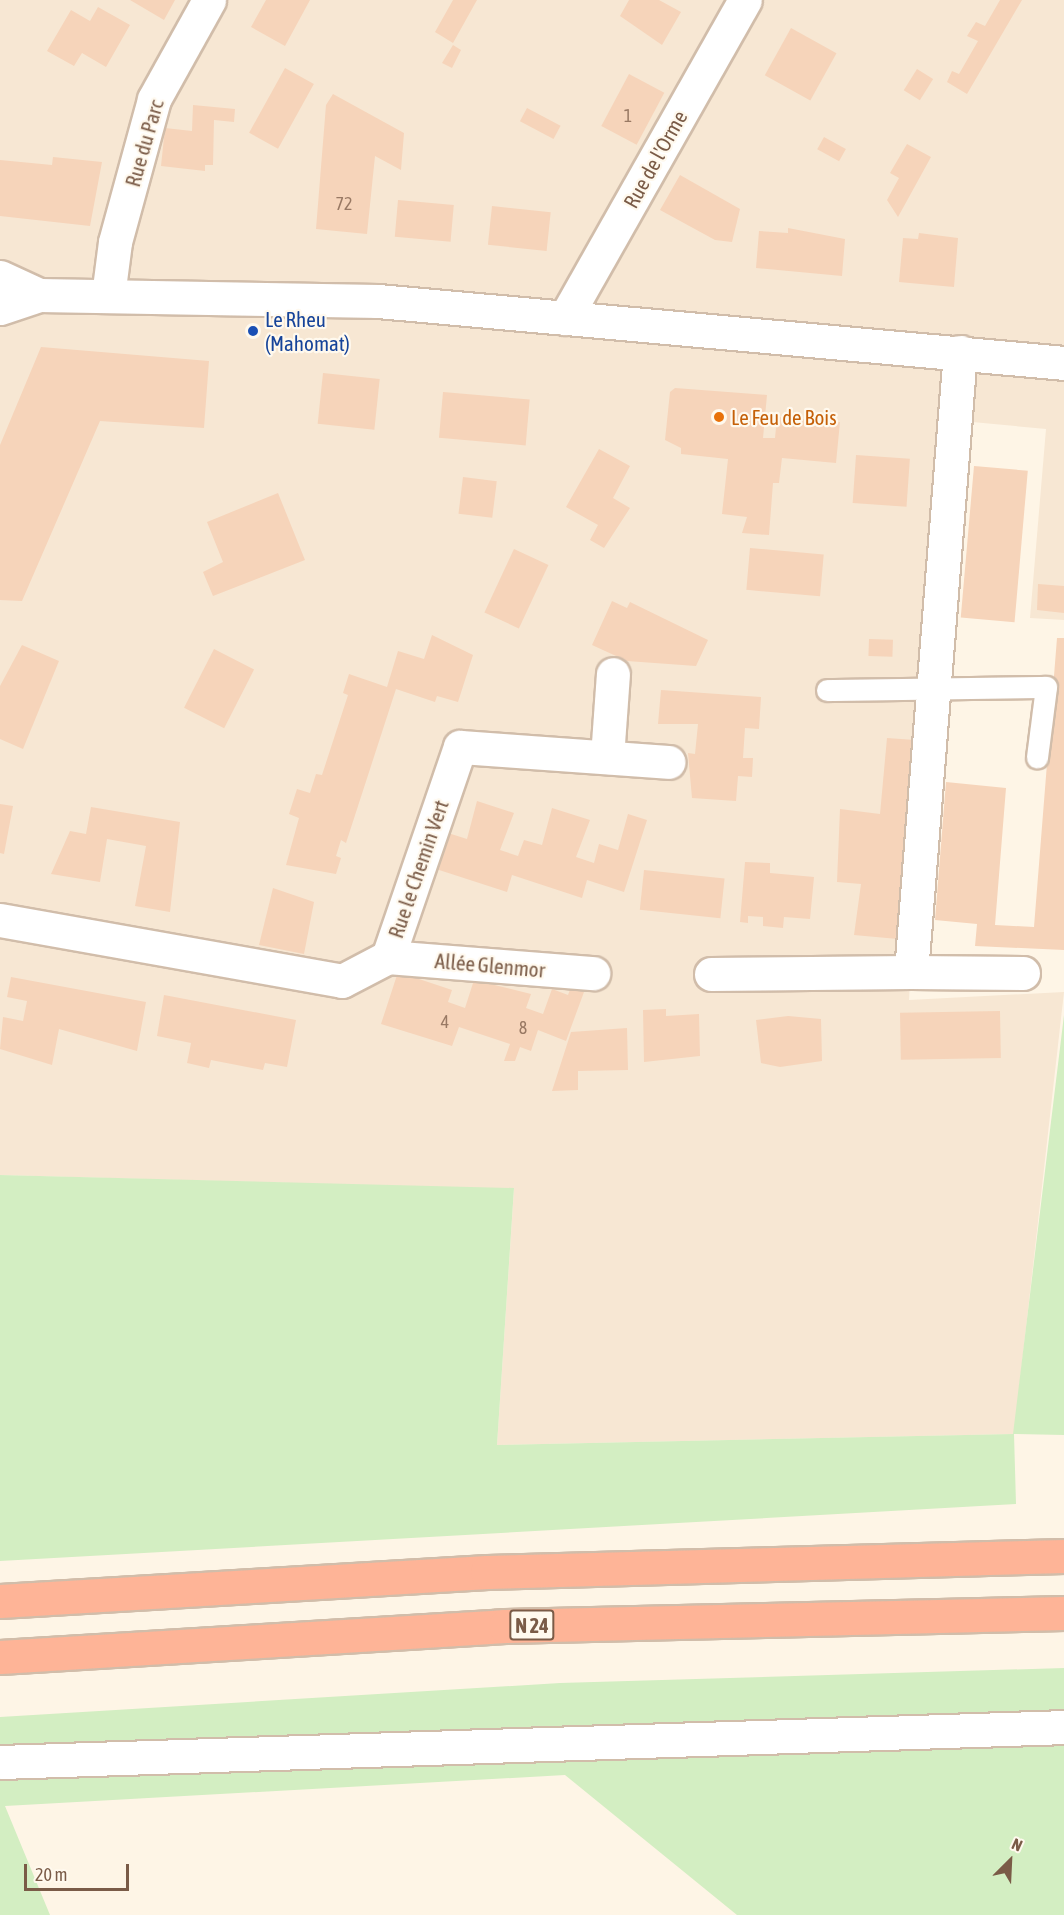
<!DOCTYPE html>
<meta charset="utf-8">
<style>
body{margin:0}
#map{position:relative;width:1064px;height:1915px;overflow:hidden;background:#fef5e6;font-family:"Asap Condensed",sans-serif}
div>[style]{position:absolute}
.residential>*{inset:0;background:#f7e7d3}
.green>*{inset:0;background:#d3eec2}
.building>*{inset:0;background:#f6d4ba;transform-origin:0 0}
.roads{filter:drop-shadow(2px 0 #d1bdaa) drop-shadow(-2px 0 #d1bdaa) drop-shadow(0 2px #d1bdaa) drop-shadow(0 -2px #d1bdaa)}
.lane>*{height:21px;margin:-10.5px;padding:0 10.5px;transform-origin:10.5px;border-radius:10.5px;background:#fff}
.street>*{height:33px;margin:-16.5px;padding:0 16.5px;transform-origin:16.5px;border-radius:16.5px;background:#fff}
.secondary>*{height:33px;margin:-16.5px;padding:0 16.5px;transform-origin:16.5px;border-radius:16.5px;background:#fff}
.highway>*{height:33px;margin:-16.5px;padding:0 16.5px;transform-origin:16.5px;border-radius:16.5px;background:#feb497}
.dots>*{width:16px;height:16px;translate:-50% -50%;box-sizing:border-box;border:3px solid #fff9ee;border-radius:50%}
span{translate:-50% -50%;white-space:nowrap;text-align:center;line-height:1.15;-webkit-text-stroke:4.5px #fff9ee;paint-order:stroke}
.number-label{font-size:18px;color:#997964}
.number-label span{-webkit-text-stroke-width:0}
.shield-label span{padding:2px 4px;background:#fff9ee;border:2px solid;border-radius:4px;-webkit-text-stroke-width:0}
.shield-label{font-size:20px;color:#7a5b47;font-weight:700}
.street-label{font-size:21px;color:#7a5b47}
.transit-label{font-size:21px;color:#164399}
.left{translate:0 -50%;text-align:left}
.food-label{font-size:21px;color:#c56008}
.north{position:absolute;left:980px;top:1831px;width:60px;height:60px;-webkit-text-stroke:4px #fff9ee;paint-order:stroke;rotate:24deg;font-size:16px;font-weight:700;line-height:24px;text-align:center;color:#7a5b47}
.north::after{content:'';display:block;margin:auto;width:21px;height:27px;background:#7a5b47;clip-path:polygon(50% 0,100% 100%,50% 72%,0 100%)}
.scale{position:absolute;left:24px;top:1864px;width:105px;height:27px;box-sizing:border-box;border:3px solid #7a5b47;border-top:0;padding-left:8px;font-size:18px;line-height:21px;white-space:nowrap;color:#7a5b47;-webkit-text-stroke:4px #fff9ee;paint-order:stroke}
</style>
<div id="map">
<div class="residential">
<div style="clip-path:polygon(0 0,1064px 0,1064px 620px,1030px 618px,1046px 429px,940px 419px,909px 1000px,1064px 992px,1014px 1434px,497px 1445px,514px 1189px,0 1175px)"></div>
</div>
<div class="green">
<div style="clip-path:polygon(1064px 1015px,1064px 1435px,1014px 1434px,1016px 1504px,0 1561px,0 1175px,514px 1188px,497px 1445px,1013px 1434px)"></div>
<div style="clip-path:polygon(1064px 1668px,1064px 1915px,737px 1915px,565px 1775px,5px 1806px,50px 1915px,0 1915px,0 1717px,560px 1683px)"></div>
</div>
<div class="building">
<div style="clip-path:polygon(130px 0,175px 0,164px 20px)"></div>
<div style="clip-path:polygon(266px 0,310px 0,285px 46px,251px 27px)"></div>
<div style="clip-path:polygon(453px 0,477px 0,453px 43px,435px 32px)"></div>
<div style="clip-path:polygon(629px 0,659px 0,681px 12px,662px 45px,620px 16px)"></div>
<div style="clip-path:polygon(1000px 0,1022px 0,967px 94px,947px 82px,952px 71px,959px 74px,978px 41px,967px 36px,976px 22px,985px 26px)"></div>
<div style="clip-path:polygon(98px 7px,130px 25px,106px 67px,82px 53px,74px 66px,47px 51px,71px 10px,90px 21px)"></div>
<div style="left:791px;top:28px;width:52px;height:54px;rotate:29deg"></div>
<div style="clip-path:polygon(453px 45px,461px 50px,452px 68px,442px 63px)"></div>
<div style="left:285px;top:68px;width:33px;height:74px;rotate:29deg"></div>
<div style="left:917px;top:69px;width:19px;height:25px;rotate:32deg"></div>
<div style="left:629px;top:74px;width:40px;height:59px;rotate:28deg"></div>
<div style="clip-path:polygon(333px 94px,404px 133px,401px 170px,375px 156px,367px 234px,316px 229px,326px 105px)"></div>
<div style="clip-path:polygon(193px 105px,235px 109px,234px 122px,214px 120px,213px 165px,205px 165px,205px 171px,161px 166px,165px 128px,192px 131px)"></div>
<div style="left:527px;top:108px;width:38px;height:15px;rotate:28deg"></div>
<div style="left:824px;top:137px;width:25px;height:14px;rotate:29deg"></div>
<div style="clip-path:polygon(907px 144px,931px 157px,898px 217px,887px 200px,899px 178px,890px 173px)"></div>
<div style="clip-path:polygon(53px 157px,102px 162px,90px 226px,0 216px,0 160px,52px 165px)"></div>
<div style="clip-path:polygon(680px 175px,740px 209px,732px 242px,715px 240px,660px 210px)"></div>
<div style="left:398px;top:200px;width:56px;height:37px;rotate:5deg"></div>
<div style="left:492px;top:206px;width:59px;height:39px;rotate:6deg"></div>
<div style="clip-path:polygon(788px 228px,845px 239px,842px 276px,756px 268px,759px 231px,788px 233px)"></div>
<div style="clip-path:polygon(919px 233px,958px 238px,954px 287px,899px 282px,903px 238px,918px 239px)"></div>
<div style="clip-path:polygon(41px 347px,209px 361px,204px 428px,100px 421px,22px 601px,0 600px,0 445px)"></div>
<div style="left:323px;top:373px;width:57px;height:51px;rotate:6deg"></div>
<div style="clip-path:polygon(675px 388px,767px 395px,763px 438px,775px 438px,777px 417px,840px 422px,836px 463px,782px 458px,779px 483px,773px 483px,769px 535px,742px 533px,747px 517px,722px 514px,728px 459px,681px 454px,681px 448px,665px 440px,670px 392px)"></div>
<div style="left:443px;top:392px;width:87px;height:46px;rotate:5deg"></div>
<div style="clip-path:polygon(599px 449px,630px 466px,613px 498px,630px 508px,604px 548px,590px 540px,598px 525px,566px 507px)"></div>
<div style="left:856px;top:455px;width:54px;height:48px;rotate:4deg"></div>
<div style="left:974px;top:466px;width:54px;height:152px;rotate:5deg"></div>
<div style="left:463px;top:477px;width:34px;height:37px;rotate:7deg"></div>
<div style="clip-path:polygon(278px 493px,305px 560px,213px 596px,203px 572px,223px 562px,207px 522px)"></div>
<div style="left:750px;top:548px;width:74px;height:42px;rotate:5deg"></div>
<div style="left:514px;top:549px;width:38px;height:70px;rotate:25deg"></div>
<div style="clip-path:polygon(1038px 584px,1064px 586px,1064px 613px,1037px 610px)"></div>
<div style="clip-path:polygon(612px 601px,627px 608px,630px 602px,708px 640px,696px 666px,627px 661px,592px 645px)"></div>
<div style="clip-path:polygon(432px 635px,473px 655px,458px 702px,437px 696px,435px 702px,396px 689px,346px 843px,341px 840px,336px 856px,341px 858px,336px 874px,286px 865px,299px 818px,289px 814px,297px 789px,310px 793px,316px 774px,322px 775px,348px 695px,343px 693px,349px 674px,387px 687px,398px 651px,424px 659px)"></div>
<div style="clip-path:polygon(1057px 638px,1064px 638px,1064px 950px,975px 946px,977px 924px,935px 920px,946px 782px,1006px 788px,995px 925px,1034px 927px)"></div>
<div style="left:869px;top:639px;width:24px;height:17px;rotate:2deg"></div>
<div style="clip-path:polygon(22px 645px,59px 661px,23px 749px,0 739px,0 686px)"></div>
<div style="left:214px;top:649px;width:45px;height:66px;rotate:27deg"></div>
<div style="clip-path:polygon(661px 690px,761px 697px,759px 729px,745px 728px,743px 758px,753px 758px,752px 777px,738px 776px,736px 801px,692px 798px,688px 753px,695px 754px,698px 724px,658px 724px)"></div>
<div style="clip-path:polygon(887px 738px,915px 740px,898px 939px,854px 935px,861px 884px,837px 882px,840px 809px,880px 814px)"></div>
<div style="clip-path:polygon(477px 801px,514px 813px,500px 850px,518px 856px,524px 840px,542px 845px,552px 808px,590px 820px,576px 857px,594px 863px,599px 844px,618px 850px,628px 814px,647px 820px,624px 892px,587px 880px,582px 898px,512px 875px,507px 892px,436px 869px,448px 833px,467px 839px)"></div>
<div style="clip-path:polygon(0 804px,13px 806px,4px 854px,0 853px)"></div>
<div style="clip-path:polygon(91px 807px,180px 822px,170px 912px,135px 906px,146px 846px,107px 839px,100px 882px,51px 874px,70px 831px,86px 834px)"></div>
<div style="clip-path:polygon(745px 862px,770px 863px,770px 873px,814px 877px,810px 919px,784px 917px,783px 928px,763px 926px,763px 917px,748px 916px,748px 923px,740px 922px)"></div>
<div style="left:644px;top:870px;width:81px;height:40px;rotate:6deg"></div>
<div style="clip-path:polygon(273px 888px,314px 902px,304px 954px,259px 945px)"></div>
<div style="clip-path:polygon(398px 972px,452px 990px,448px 1002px,465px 1008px,474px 980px,531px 994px,526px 1008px,543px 1014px,552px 989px,568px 995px,571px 987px,584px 992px,566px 1041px,538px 1030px,531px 1051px,520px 1047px,515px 1061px,504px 1061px,510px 1044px,459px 1027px,452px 1046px,381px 1024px)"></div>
<div style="clip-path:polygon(11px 977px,146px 1002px,137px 1051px,59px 1029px,52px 1065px,0 1049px,3px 1017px,23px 1021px,27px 1001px,7px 997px)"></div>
<div style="clip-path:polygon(164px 995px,296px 1020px,287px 1067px,265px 1063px,263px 1070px,211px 1060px,209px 1068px,187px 1063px,191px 1043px,157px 1036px)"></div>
<div style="clip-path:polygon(666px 1009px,666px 1016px,699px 1014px,700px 1056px,644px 1062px,643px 1010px)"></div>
<div style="left:1000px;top:1011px;width:47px;height:100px;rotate:89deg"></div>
<div style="clip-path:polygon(788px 1016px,821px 1019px,822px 1061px,780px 1067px,761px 1063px,756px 1020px)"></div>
<div style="clip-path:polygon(627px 1028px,628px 1070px,578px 1071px,578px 1090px,552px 1091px,571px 1032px)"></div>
</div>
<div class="roads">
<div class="lane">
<div style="left:827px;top:690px;width:219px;rotate:-0.8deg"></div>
<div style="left:1046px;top:687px;width:71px;rotate:97.3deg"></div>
</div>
<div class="street">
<div style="left:108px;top:296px;width:54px;rotate:-82.6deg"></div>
<div style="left:115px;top:242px;width:148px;rotate:-74.7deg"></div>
<div style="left:154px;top:99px;width:113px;rotate:-60.9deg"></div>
<div style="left:565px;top:318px;width:365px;rotate:-60.5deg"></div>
<div style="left:607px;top:757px;width:83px;rotate:-85.9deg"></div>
<div style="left:0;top:920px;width:347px;rotate:10.1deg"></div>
<div style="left:342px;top:981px;width:52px;rotate:-27.6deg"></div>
<div style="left:388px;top:957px;width:222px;rotate:-71.1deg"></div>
<div style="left:460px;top:747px;width:209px;rotate:4.1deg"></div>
<div style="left:388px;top:957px;width:206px;rotate:4.5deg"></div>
<div style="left:911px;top:972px;width:112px;rotate:0.5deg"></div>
<div style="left:711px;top:974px;width:200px;rotate:-0.6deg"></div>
<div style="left:911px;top:972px;width:622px;rotate:-85.48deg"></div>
<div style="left:0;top:1762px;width:1065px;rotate:-1.88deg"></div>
</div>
<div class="secondary">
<div style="left:0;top:277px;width:43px;rotate:24.8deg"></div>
<div style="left:0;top:308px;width:41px;rotate:-18.4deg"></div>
<div style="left:39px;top:295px;width:339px;rotate:1deg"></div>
<div style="left:378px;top:301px;width:689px;rotate:5.16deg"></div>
</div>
<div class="highway">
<div style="left:0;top:1601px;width:488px;rotate:-3.4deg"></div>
<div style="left:487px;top:1572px;width:577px;rotate:-1.59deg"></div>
<div style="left:0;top:1657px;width:506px;rotate:-3.51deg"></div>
<div style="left:505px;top:1626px;width:559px;rotate:-1.33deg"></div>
</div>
</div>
<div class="dots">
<div style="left:253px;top:331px;background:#1a4fb4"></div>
<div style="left:719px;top:417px;background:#e8710a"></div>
</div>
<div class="number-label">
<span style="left:628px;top:116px">1</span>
<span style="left:344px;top:204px">72</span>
<span style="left:445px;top:1022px">4</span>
<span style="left:523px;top:1028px">8</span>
</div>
<div class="shield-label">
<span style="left:532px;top:1625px">N 24</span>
</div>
<div class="street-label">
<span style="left:144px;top:143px;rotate:-74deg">Rue du Parc</span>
<span style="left:655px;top:159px;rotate:-61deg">Rue de l'Orme</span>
<span style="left:418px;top:869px;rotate:-71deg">Rue le Chemin Vert</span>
<span style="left:490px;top:965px;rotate:5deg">Allée Glenmor</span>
</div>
<div class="transit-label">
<span class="left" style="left:265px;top:331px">Le Rheu<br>(Mahomat)</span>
</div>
<div class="food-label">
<span class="left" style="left:731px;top:417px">Le Feu de Bois</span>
</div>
<div class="north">N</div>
<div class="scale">20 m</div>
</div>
